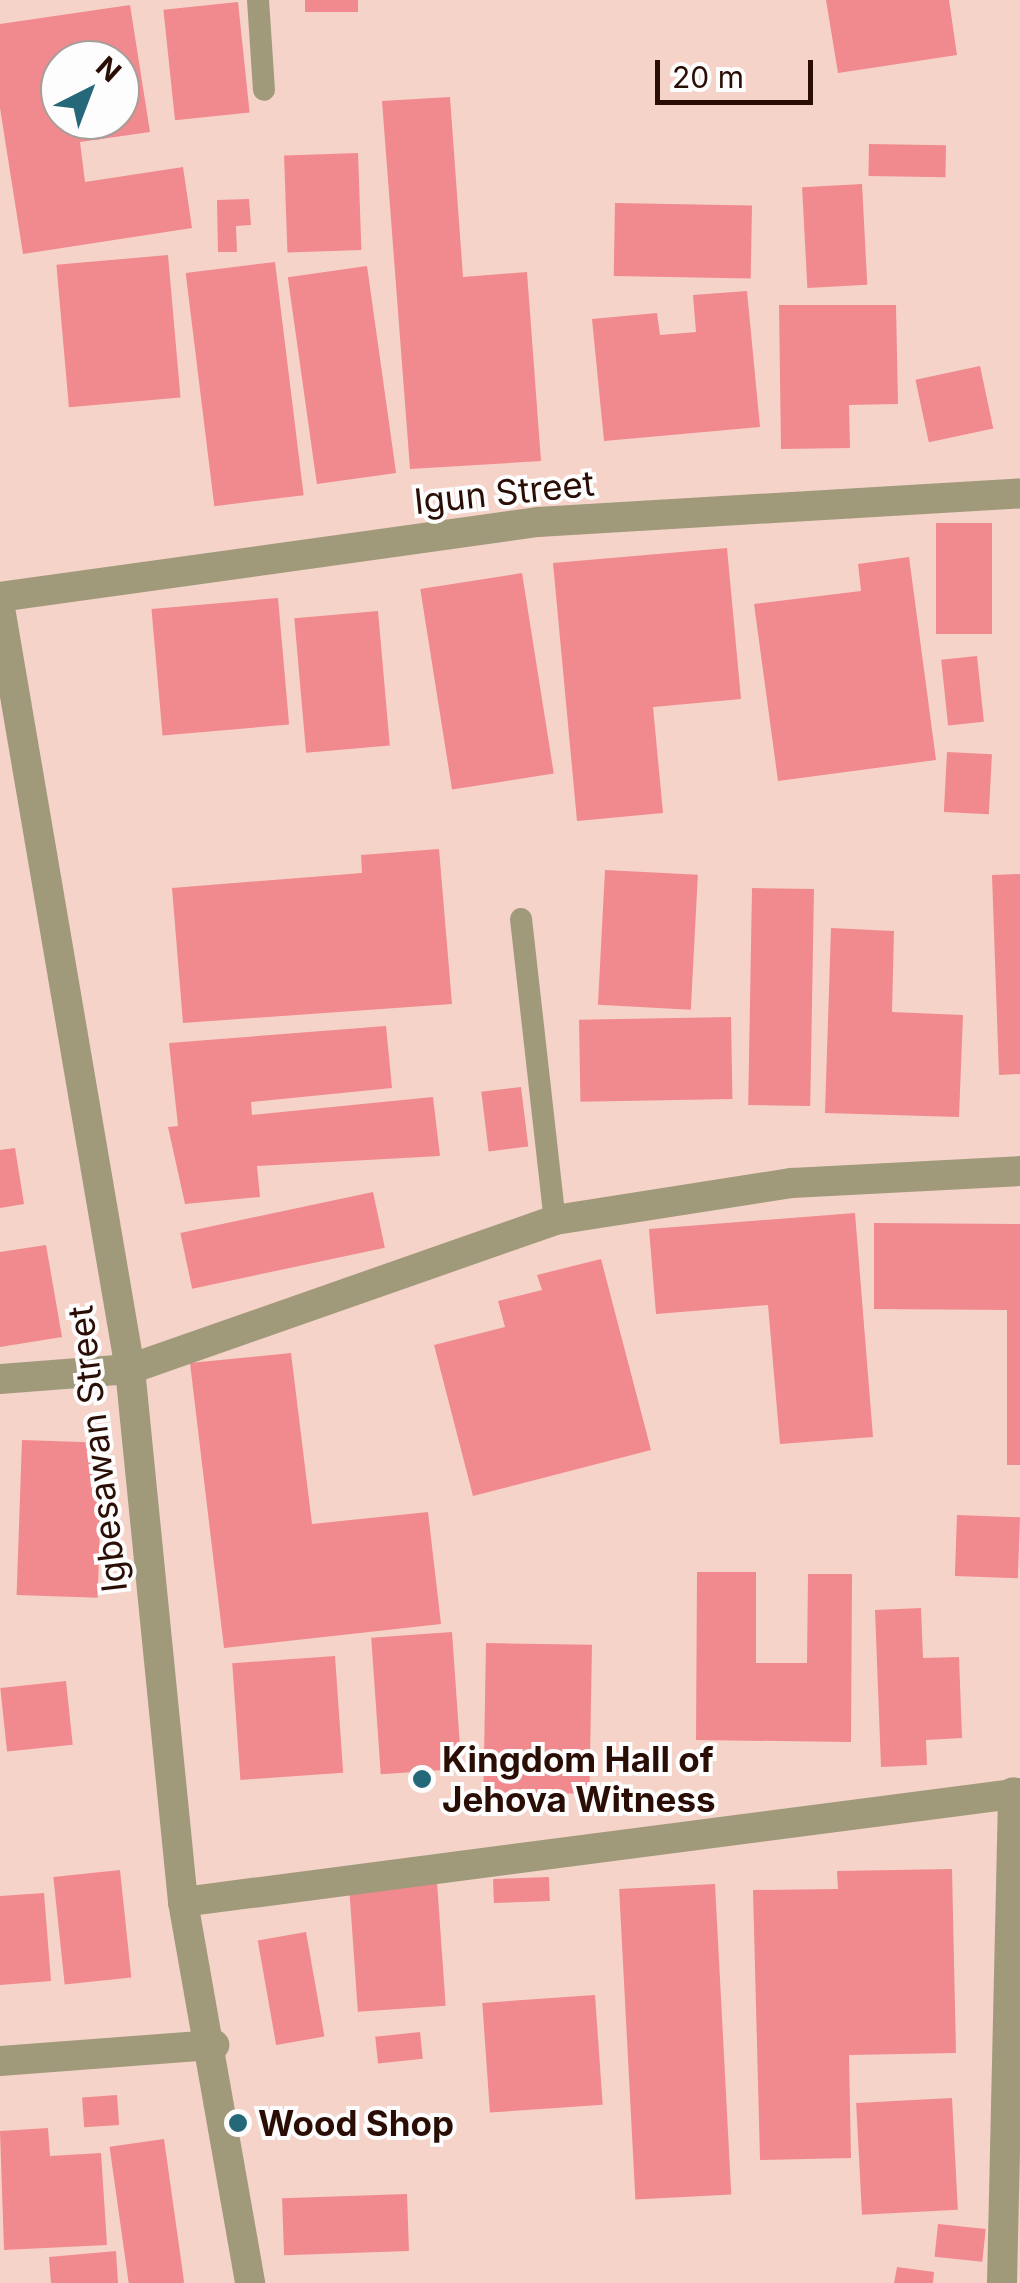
<!DOCTYPE html>
<style>
body{margin:0}
#map{position:relative;width:1020px;height:2283px;overflow:hidden;background:#f5d3c9;font-family:Inter,sans-serif}
div>[style]{position:absolute}
.building>*{inset:0;background:#f18a8e;transform-origin:0 0}
.service>*{height:22px;margin:-11px;padding:0 11px;transform-origin:11px;border-radius:11px;background:#a09a7a}
.minor>*{height:30px;margin:-15px;padding:0 15px;transform-origin:15px;border-radius:15px;background:#a09a7a}
.dots>*{width:28px;height:28px;translate:-50% -50%;box-sizing:border-box;border:5px solid #fdfdfd;border-radius:50%}
span{translate:-50% -50%;white-space:nowrap;text-align:center;line-height:1.15;-webkit-text-stroke:8px #fdfdfd;paint-order:stroke}
.street-label{font-size:35px;color:#2a0e05}
.poi-label{font-size:35px;color:#2a0e05;font-weight:700}
.left{translate:0 -50%;text-align:left}
.north{position:absolute;left:40px;top:40px;width:100px;height:100px;box-sizing:border-box;background:#fdfdfd;border:2px solid #a99d9a;border-radius:50%;rotate:42deg;font-size:28px;font-weight:700;line-height:40px;text-align:center;color:#2a0e05}
.north::after{content:'';display:block;margin:auto;width:35px;height:45px;background:#25687a;clip-path:polygon(50% 0,100% 100%,50% 72%,0 100%)}
.scale{position:absolute;left:655px;top:60px;width:158px;height:45px;box-sizing:border-box;border:5px solid #2a0e05;border-top:0;padding-left:12px;font-size:30px;line-height:35px;white-space:nowrap;color:#2a0e05;-webkit-text-stroke:8px #fdfdfd;paint-order:stroke}
</style>
<div id="map">
<div class="building">
<div style="left:305px;top:0;width:53px;height:12px"></div>
<div style="clip-path:polygon(826px 0,949px 0,957px 55px,838px 73px)"></div>
<div style="left:238px;top:2px;width:111px;height:75px;rotate:84deg"></div>
<div style="clip-path:polygon(evenodd,130px 5px,150px 132px,80px 142px,85px 182px,183px 167px,192px 228px,23px 254px,0 108px,0 24px,130px 5px,60px 60px,120px 60px,120px 120px,60px 120px,60px 60px)"></div>
<div style="clip-path:polygon(450px 97px,463px 277px,527px 272px,541px 461px,410px 469px,382px 101px)"></div>
<div style="left:869px;top:144px;width:77px;height:32px;rotate:1deg"></div>
<div style="left:358px;top:153px;width:97px;height:74px;rotate:88deg"></div>
<div style="left:862px;top:184px;width:101px;height:60px;rotate:87deg"></div>
<div style="clip-path:polygon(249px 199px,251px 225px,236px 226px,237px 252px,218px 252px,217px 200px)"></div>
<div style="left:615px;top:203px;width:137px;height:73px;rotate:1deg"></div>
<div style="left:168px;top:255px;width:143px;height:112px;rotate:85deg"></div>
<div style="left:275px;top:262px;width:235px;height:90px;rotate:83deg"></div>
<div style="left:367px;top:266px;width:209px;height:80px;rotate:82deg"></div>
<div style="clip-path:polygon(747px 291px,760px 427px,604px 441px,592px 319px,657px 313px,660px 335px,696px 332px,693px 295px)"></div>
<div style="clip-path:polygon(779px 305px,896px 305px,898px 404px,849px 405px,850px 448px,781px 449px)"></div>
<div style="left:980px;top:366px;width:64px;height:66px;rotate:78deg"></div>
<div style="left:936px;top:523px;width:56px;height:111px"></div>
<div style="clip-path:polygon(727px 548px,741px 699px,653px 707px,663px 813px,577px 821px,553px 563px)"></div>
<div style="clip-path:polygon(909px 557px,936px 760px,778px 781px,754px 604px,861px 591px,858px 564px)"></div>
<div style="left:522px;top:573px;width:203px;height:103px;rotate:81deg"></div>
<div style="left:278px;top:598px;width:127px;height:127px;rotate:85deg"></div>
<div style="left:378px;top:611px;width:135px;height:84px;rotate:85deg"></div>
<div style="left:977px;top:656px;width:66px;height:36px;rotate:84deg"></div>
<div style="left:947px;top:752px;width:45px;height:60px;rotate:3deg"></div>
<div style="clip-path:polygon(439px 849px,452px 1004px,183px 1023px,172px 888px,362px 873px,361px 855px)"></div>
<div style="left:605px;top:870px;width:93px;height:135px;rotate:3deg"></div>
<div style="clip-path:polygon(1020px 874px,1020px 1074px,999px 1075px,992px 875px)"></div>
<div style="left:752px;top:888px;width:62px;height:217px;rotate:1deg"></div>
<div style="clip-path:polygon(831px 928px,894px 931px,892px 1012px,963px 1015px,959px 1117px,825px 1113px)"></div>
<div style="left:731px;top:1017px;width:82px;height:152px;rotate:89deg"></div>
<div style="clip-path:polygon(386px 1026px,392px 1088px,251px 1102px,252px 1115px,433px 1097px,440px 1156px,257px 1166px,260px 1197px,185px 1204px,168px 1127px,178px 1126px,169px 1043px)"></div>
<div style="left:521px;top:1087px;width:60px;height:40px;rotate:83deg"></div>
<div style="clip-path:polygon(15px 1148px,24px 1204px,0 1208px,0 1150px)"></div>
<div style="left:373px;top:1192px;width:57px;height:197px;rotate:78deg"></div>
<div style="clip-path:polygon(855px 1213px,873px 1437px,780px 1444px,768px 1305px,656px 1314px,649px 1229px)"></div>
<div style="clip-path:polygon(874px 1223px,1020px 1224px,1020px 1465px,1007px 1465px,1007px 1310px,874px 1309px)"></div>
<div style="clip-path:polygon(46px 1245px,62px 1337px,0 1347px,0 1252px)"></div>
<div style="clip-path:polygon(601px 1259px,651px 1450px,473px 1496px,434px 1345px,505px 1327px,498px 1301px,542px 1290px,537px 1275px)"></div>
<div style="clip-path:polygon(291px 1353px,312px 1524px,428px 1512px,441px 1624px,224px 1648px,190px 1363px)"></div>
<div style="left:22px;top:1440px;width:81px;height:155px;rotate:2deg"></div>
<div style="left:957px;top:1515px;width:63px;height:61px;rotate:2deg"></div>
<div style="clip-path:polygon(697px 1572px,756px 1572px,756px 1663px,807px 1663px,808px 1574px,852px 1574px,851px 1742px,696px 1740px)"></div>
<div style="clip-path:polygon(921px 1608px,923px 1658px,959px 1657px,962px 1738px,926px 1740px,927px 1765px,881px 1767px,875px 1610px)"></div>
<div style="left:452px;top:1632px;width:137px;height:81px;rotate:86deg"></div>
<div style="left:486px;top:1643px;width:106px;height:149px;rotate:1deg"></div>
<div style="left:335px;top:1656px;width:117px;height:103px;rotate:86deg"></div>
<div style="left:66px;top:1681px;width:64px;height:66px;rotate:84deg"></div>
<div style="clip-path:polygon(952px 1869px,956px 2053px,849px 2055px,851px 2158px,760px 2160px,753px 1890px,838px 1889px,837px 1871px)"></div>
<div style="left:120px;top:1870px;width:108px;height:67px;rotate:84deg"></div>
<div style="left:549px;top:1877px;width:24px;height:56px;rotate:88deg"></div>
<div style="left:437px;top:1882px;width:124px;height:88px;rotate:86deg"></div>
<div style="left:715px;top:1884px;width:311px;height:96px;rotate:87deg"></div>
<div style="clip-path:polygon(44px 1893px,51px 1981px,0 1985px,0 1896px)"></div>
<div style="left:306px;top:1932px;width:106px;height:49px;rotate:80deg"></div>
<div style="left:595px;top:1995px;width:110px;height:113px;rotate:86deg"></div>
<div style="left:420px;top:2032px;width:27px;height:45px;rotate:84deg"></div>
<div style="left:117px;top:2095px;width:30px;height:35px;rotate:86deg"></div>
<div style="left:952px;top:2098px;width:112px;height:96px;rotate:87deg"></div>
<div style="clip-path:polygon(48px 2128px,50px 2156px,101px 2153px,107px 2245px,4px 2250px,0 2131px)"></div>
<div style="left:164px;top:2139px;width:145px;height:55px;rotate:82deg"></div>
<div style="left:407px;top:2194px;width:57px;height:125px;rotate:88deg"></div>
<div style="left:938px;top:2224px;width:48px;height:33px;rotate:6deg"></div>
<div style="clip-path:polygon(116px 2251px,118px 2283px,51px 2283px,49px 2257px)"></div>
<div style="clip-path:polygon(897px 2267px,934px 2272px,933px 2283px,894px 2283px)"></div>
</div>
<div class="service">
<div style="left:258px;top:0;width:90px;rotate:86.2deg"></div>
<div style="left:521px;top:919px;width:303px;rotate:83.6deg"></div>
</div>
<div class="minor">
<div style="left:0;top:597px;width:543px;rotate:-7.94deg"></div>
<div style="left:538px;top:522px;width:483px;rotate:-3.4deg"></div>
<div style="left:0;top:608px;width:772px;rotate:80.31deg"></div>
<div style="left:130px;top:1369px;width:536px;rotate:84.32deg"></div>
<div style="left:183px;top:1902px;width:387px;rotate:80deg"></div>
<div style="left:0;top:1379px;width:130px;rotate:-4.4deg"></div>
<div style="left:130px;top:1369px;width:450px;rotate:-19.3deg"></div>
<div style="left:555px;top:1220px;width:240px;rotate:-8.9deg"></div>
<div style="left:792px;top:1183px;width:228px;rotate:-3deg"></div>
<div style="left:183px;top:1902px;width:844px;rotate:-7.42deg"></div>
<div style="left:0;top:2061px;width:215px;rotate:-4.3deg"></div>
<div style="left:1002px;top:2283px;width:491px;rotate:-88.7deg"></div>
</div>
<div class="dots">
<div style="left:422px;top:1779px;background:#25687a"></div>
<div style="left:238px;top:2123px;background:#25687a"></div>
</div>
<div class="street-label">
<span style="left:504px;top:492px;rotate:-6deg">Igun Street</span>
<span style="left:97px;top:1449px;rotate:-97deg">Igbesawan Street</span>
</div>
<div class="poi-label">
<span class="left" style="left:442px;top:1779px">Kingdom Hall of<br>Jehova Witness</span>
<span class="left" style="left:258px;top:2123px">Wood Shop</span>
</div>
<div class="north">N</div>
<div class="scale">20 m</div>
</div>
